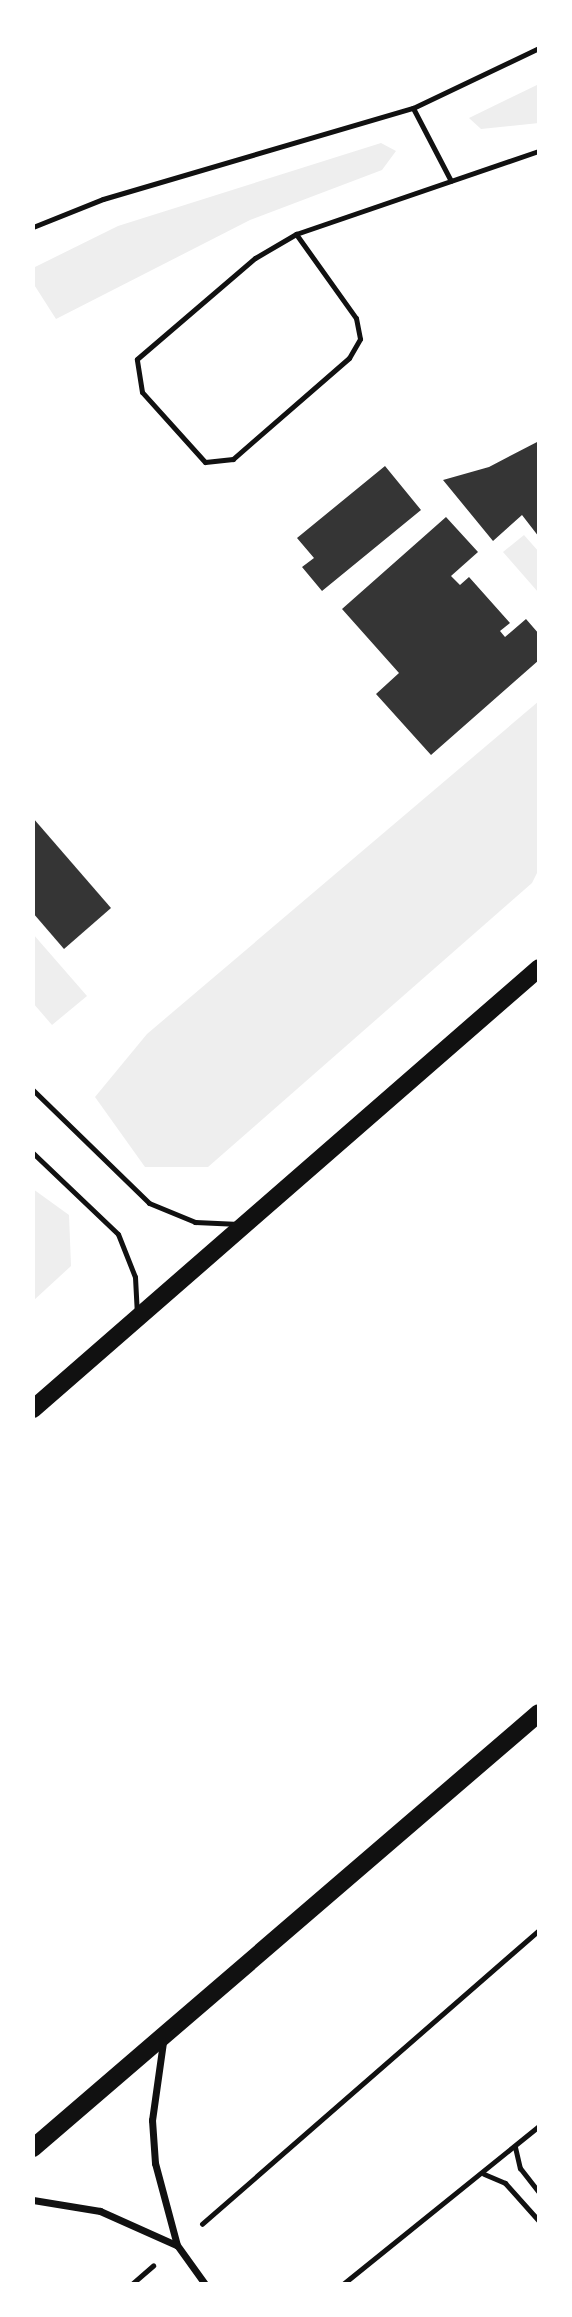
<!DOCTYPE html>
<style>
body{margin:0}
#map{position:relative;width:572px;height:2317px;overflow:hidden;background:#fff;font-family:"DejaVu Sans",sans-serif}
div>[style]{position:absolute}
.green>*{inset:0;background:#eee}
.building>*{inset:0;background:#353535}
.path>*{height:4.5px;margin:-2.25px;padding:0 2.25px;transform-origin:2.25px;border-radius:2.25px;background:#111}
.service>*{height:5px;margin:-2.5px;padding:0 2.5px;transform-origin:2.5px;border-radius:2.5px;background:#111}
.minor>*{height:7px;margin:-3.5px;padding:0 3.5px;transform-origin:3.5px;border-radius:3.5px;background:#111}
.primary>*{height:18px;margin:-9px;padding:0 9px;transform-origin:9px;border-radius:9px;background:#111}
span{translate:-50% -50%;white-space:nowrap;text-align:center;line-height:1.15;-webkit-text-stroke:5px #fff;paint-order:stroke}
.frame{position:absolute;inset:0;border:35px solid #fff;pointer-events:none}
</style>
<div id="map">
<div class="green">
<div style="clip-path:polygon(539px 84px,539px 123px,481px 129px,469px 118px)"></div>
<div style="clip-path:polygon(381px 143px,396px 151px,382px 170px,250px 220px,56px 319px,33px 283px,33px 268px,118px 226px)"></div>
<div style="clip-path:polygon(524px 535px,539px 552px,538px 592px,503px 552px)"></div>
<div style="clip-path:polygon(539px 701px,539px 869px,532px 883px,208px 1167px,145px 1167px,95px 1097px,147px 1034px)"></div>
<div style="clip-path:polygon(33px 934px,87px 996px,52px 1025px,33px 1003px)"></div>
<div style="clip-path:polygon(33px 1189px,69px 1215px,71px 1266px,33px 1301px)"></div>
</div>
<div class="building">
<div style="clip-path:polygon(539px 441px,539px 537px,522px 515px,493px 541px,443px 480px,489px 467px)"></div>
<div style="clip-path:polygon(385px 466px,421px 510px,322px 591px,302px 567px,314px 558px,297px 538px)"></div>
<div style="clip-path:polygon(446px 517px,478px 552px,451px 576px,460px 585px,469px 577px,510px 623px,500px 631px,505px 637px,526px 619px,539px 634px,539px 660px,431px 755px,376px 694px,399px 673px,342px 609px)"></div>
<div style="clip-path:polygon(33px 818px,111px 908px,64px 949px,33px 913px)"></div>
</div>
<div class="path">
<div style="left:202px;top:2224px;width:447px;rotate:-41.1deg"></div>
<div style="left:132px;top:2284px;width:28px;rotate:-41deg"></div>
</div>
<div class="service">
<div style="left:413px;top:108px;width:82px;rotate:62.5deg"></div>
<div style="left:33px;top:227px;width:75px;rotate:-21.8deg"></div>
<div style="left:103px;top:199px;width:323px;rotate:-16.4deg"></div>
<div style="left:413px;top:108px;width:140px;rotate:-25.5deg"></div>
<div style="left:296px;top:234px;width:103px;rotate:54.5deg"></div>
<div style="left:356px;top:318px;width:21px;rotate:79deg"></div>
<div style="left:360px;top:339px;width:22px;rotate:120deg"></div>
<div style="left:349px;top:358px;width:154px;rotate:139deg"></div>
<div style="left:233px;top:459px;width:28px;rotate:174deg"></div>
<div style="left:205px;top:462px;width:94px;rotate:-132deg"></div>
<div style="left:142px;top:392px;width:33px;rotate:-99deg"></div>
<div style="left:137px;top:359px;width:155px;rotate:-40.6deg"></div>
<div style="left:255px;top:258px;width:48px;rotate:-30.3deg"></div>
<div style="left:296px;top:234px;width:257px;rotate:-18.9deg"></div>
<div style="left:33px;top:1090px;width:162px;rotate:44.2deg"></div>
<div style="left:149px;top:1203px;width:50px;rotate:22.4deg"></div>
<div style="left:195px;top:1222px;width:44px;rotate:2.6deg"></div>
<div style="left:33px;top:1153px;width:117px;rotate:43.6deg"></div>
<div style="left:118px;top:1234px;width:46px;rotate:68.4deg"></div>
<div style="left:135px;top:1277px;width:36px;rotate:87deg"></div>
<div style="left:515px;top:2147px;width:22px;rotate:77deg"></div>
<div style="left:520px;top:2168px;width:31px;rotate:52deg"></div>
<div style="left:484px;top:2174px;width:23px;rotate:23deg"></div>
<div style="left:505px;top:2183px;width:51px;rotate:48.2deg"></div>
<div style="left:343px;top:2284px;width:252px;rotate:-38.9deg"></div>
</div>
<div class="minor">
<div style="left:163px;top:2042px;width:79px;rotate:98deg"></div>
<div style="left:152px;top:2120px;width:43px;rotate:86deg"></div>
<div style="left:155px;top:2163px;width:85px;rotate:75deg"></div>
<div style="left:177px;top:2245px;width:48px;rotate:54.3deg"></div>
<div style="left:33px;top:2200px;width:68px;rotate:9.3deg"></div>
<div style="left:100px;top:2211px;width:83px;rotate:24.1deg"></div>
</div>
<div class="primary">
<div style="left:33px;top:1409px;width:671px;rotate:-41.07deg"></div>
<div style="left:33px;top:2148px;width:667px;rotate:-40.69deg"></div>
</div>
<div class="frame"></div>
</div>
